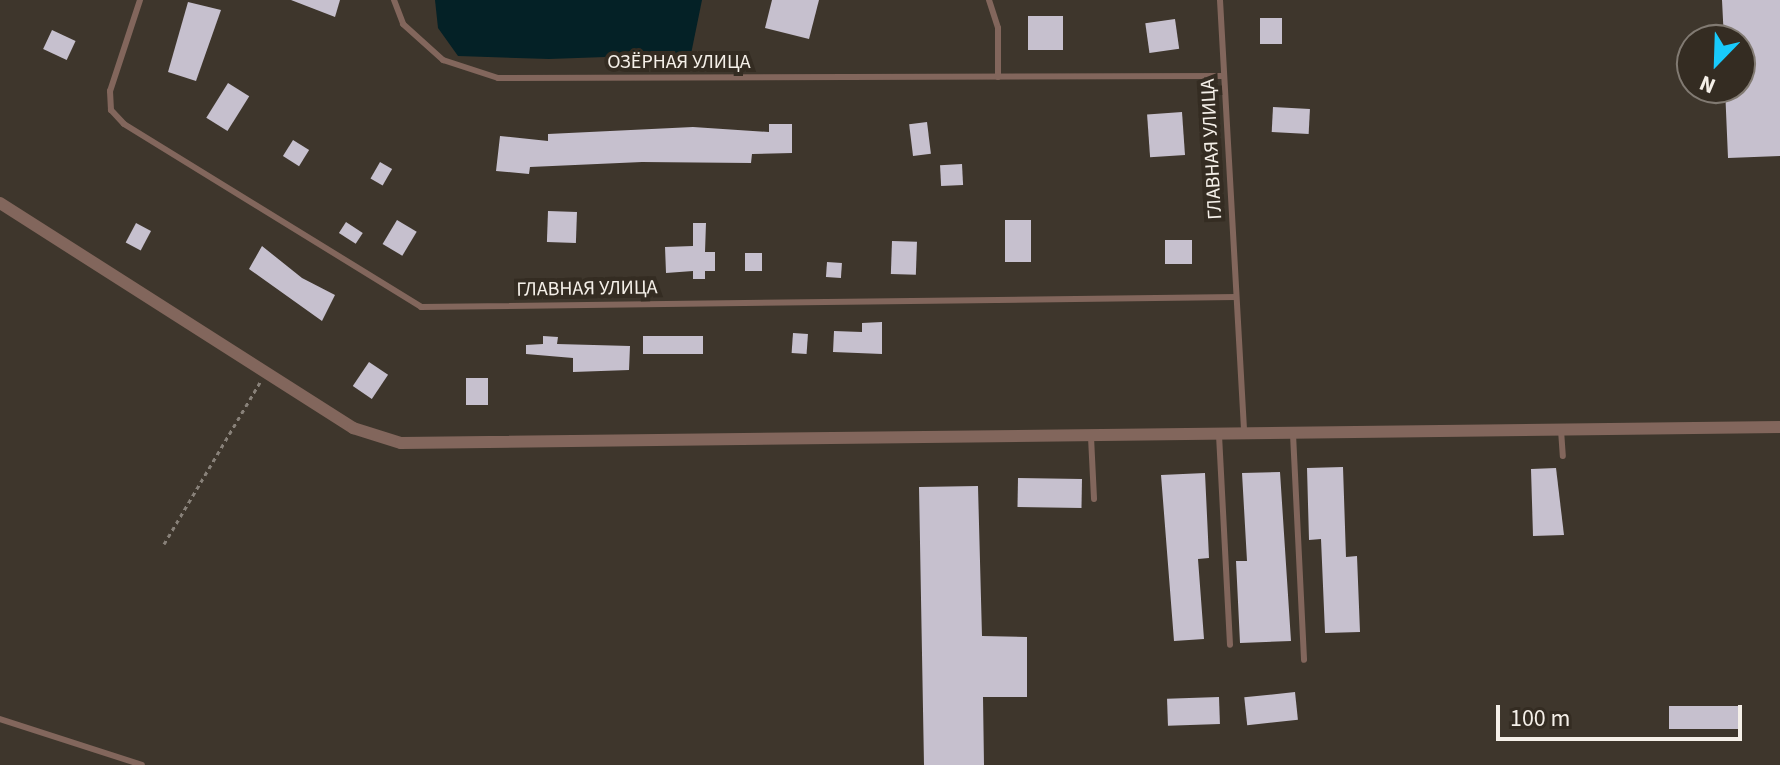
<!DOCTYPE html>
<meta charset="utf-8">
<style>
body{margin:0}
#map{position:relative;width:1780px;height:765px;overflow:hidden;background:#3e362c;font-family:"Source Sans 3",sans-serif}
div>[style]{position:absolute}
.water>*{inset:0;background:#042126}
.building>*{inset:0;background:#c6c0ce;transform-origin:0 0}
.path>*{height:3px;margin-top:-1.5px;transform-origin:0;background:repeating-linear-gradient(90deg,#888179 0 4px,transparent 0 8px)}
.service>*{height:6px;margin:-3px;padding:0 3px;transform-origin:3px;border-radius:3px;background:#82665c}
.minor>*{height:12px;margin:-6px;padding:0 6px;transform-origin:6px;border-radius:6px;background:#82665c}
span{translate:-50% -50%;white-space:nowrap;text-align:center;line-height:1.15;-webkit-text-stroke:8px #342c22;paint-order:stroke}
.street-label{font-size:20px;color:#f5f0e9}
.north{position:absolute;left:1676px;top:24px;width:80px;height:80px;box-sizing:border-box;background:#342c22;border:2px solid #817a72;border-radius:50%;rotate:203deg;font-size:22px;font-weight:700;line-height:32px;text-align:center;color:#f5f0e9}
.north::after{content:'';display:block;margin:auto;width:28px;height:36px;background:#18cafc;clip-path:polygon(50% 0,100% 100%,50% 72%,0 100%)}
.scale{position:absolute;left:1496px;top:705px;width:246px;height:36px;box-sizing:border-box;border:4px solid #f5f0e9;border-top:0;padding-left:10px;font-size:24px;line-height:28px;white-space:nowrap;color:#f5f0e9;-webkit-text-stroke:6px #342c22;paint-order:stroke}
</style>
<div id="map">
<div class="water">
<div style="clip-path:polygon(435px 0,702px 0,691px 54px,549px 59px,458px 56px,438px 28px)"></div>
</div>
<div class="building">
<div style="clip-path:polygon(291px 0,340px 0,335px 17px)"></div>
<div style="clip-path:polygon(772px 0,819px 0,809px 39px,765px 28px)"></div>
<div style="clip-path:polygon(1722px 0,1780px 0,1780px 156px,1728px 158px,1725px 88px,1740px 88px,1740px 40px,1724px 40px)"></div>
<div style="clip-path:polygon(188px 2px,221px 10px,196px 81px,168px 72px)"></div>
<div style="left:1028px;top:16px;width:35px;height:34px"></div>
<div style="left:1260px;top:18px;width:22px;height:26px"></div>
<div style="left:1175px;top:19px;width:30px;height:30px;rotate:82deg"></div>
<div style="left:52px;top:30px;width:26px;height:21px;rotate:25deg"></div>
<div style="left:228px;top:83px;width:25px;height:41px;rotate:32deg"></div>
<div style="left:1273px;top:107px;width:37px;height:25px;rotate:3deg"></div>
<div style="left:1182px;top:112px;width:43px;height:35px;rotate:86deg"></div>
<div style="left:927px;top:122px;width:32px;height:18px;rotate:83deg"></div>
<div style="clip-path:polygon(769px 124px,792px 124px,792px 153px,752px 154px,751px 163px,642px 162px,530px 167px,529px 174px,496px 171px,500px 136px,548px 141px,548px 134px,693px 127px,769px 132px)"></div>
<div style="left:293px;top:140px;width:19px;height:19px;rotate:32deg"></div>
<div style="left:380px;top:162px;width:14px;height:19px;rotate:30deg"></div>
<div style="left:962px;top:164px;width:21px;height:22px;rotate:87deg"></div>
<div style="left:548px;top:211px;width:29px;height:31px;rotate:2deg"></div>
<div style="left:397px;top:220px;width:23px;height:28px;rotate:31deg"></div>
<div style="left:1005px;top:220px;width:26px;height:42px"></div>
<div style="left:346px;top:222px;width:20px;height:13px;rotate:33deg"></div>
<div style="left:136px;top:223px;width:17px;height:22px;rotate:28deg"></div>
<div style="clip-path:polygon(693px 223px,706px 223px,705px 252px,715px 252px,715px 271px,705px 271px,705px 279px,693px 279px,693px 271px,666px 273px,665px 247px,693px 246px)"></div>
<div style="left:1165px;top:240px;width:27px;height:24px"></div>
<div style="left:892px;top:241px;width:25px;height:33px;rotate:2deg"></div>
<div style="clip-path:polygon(262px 246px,302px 278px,335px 295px,322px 321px,249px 269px)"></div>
<div style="left:745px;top:253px;width:17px;height:18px"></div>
<div style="left:827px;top:262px;width:15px;height:15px;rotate:4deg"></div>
<div style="clip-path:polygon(882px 322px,882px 354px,833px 352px,834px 331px,862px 332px,862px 323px)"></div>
<div style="left:793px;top:333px;width:15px;height:20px;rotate:4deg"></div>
<div style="clip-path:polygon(543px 336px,558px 337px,557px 344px,630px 346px,629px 370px,573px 372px,573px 358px,526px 354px,526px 345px,543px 344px)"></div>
<div style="left:643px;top:336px;width:60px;height:18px"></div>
<div style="left:369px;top:362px;width:23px;height:29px;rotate:34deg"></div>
<div style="left:466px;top:378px;width:22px;height:27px"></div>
<div style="clip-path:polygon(1343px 467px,1346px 557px,1357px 556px,1360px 632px,1325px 633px,1321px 539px,1309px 540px,1307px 468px)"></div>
<div style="clip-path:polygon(1556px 468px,1564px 535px,1533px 536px,1531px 469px)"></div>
<div style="clip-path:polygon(1280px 472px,1291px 641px,1240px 643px,1236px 561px,1247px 561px,1242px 473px)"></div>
<div style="clip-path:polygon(1205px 473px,1209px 558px,1198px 559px,1204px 639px,1174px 641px,1161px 475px)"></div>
<div style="left:1018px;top:478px;width:64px;height:29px;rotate:1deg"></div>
<div style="clip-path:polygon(978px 486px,982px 636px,1027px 637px,1027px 697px,983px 697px,984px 765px,924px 765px,919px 487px)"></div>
<div style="left:1295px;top:692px;width:28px;height:51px;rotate:84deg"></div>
<div style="left:1219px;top:697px;width:27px;height:52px;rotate:88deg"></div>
<div style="left:1741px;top:706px;width:23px;height:72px;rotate:90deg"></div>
</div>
<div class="path">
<div style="left:164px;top:544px;width:188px;rotate:-59.3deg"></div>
</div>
<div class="service">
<div style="left:140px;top:0;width:96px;rotate:108.2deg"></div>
<div style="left:110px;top:91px;width:19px;rotate:87deg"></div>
<div style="left:111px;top:110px;width:19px;rotate:47deg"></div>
<div style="left:124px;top:124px;width:349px;rotate:31.6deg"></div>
<div style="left:421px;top:307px;width:815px;rotate:-0.7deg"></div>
<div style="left:394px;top:0;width:26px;rotate:69deg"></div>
<div style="left:403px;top:24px;width:54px;rotate:42deg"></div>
<div style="left:443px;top:60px;width:58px;rotate:18.1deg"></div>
<div style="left:498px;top:78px;width:726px;rotate:-0.16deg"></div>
<div style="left:989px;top:0;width:29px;rotate:72deg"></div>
<div style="left:998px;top:28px;width:49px;rotate:90deg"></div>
<div style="left:1220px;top:0;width:436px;rotate:86.8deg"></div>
<div style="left:1561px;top:430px;width:26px;rotate:86deg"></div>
<div style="left:1293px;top:434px;width:226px;rotate:87.2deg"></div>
<div style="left:1219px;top:435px;width:210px;rotate:87deg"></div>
<div style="left:1091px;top:437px;width:62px;rotate:87.2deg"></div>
<div style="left:0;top:719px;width:149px;rotate:17.9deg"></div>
</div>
<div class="minor">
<div style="left:0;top:203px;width:419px;rotate:32.5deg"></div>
<div style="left:353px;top:428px;width:50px;rotate:17.4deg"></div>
<div style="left:401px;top:443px;width:1379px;rotate:-0.66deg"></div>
</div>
<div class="street-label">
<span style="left:679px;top:62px">ОЗЁРНАЯ УЛИЦА</span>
<span style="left:1212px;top:149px;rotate:-93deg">ГЛАВНАЯ УЛИЦА</span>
<span style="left:587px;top:289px;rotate:-1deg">ГЛАВНАЯ УЛИЦА</span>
</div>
<div class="north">N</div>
<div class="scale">100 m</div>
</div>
